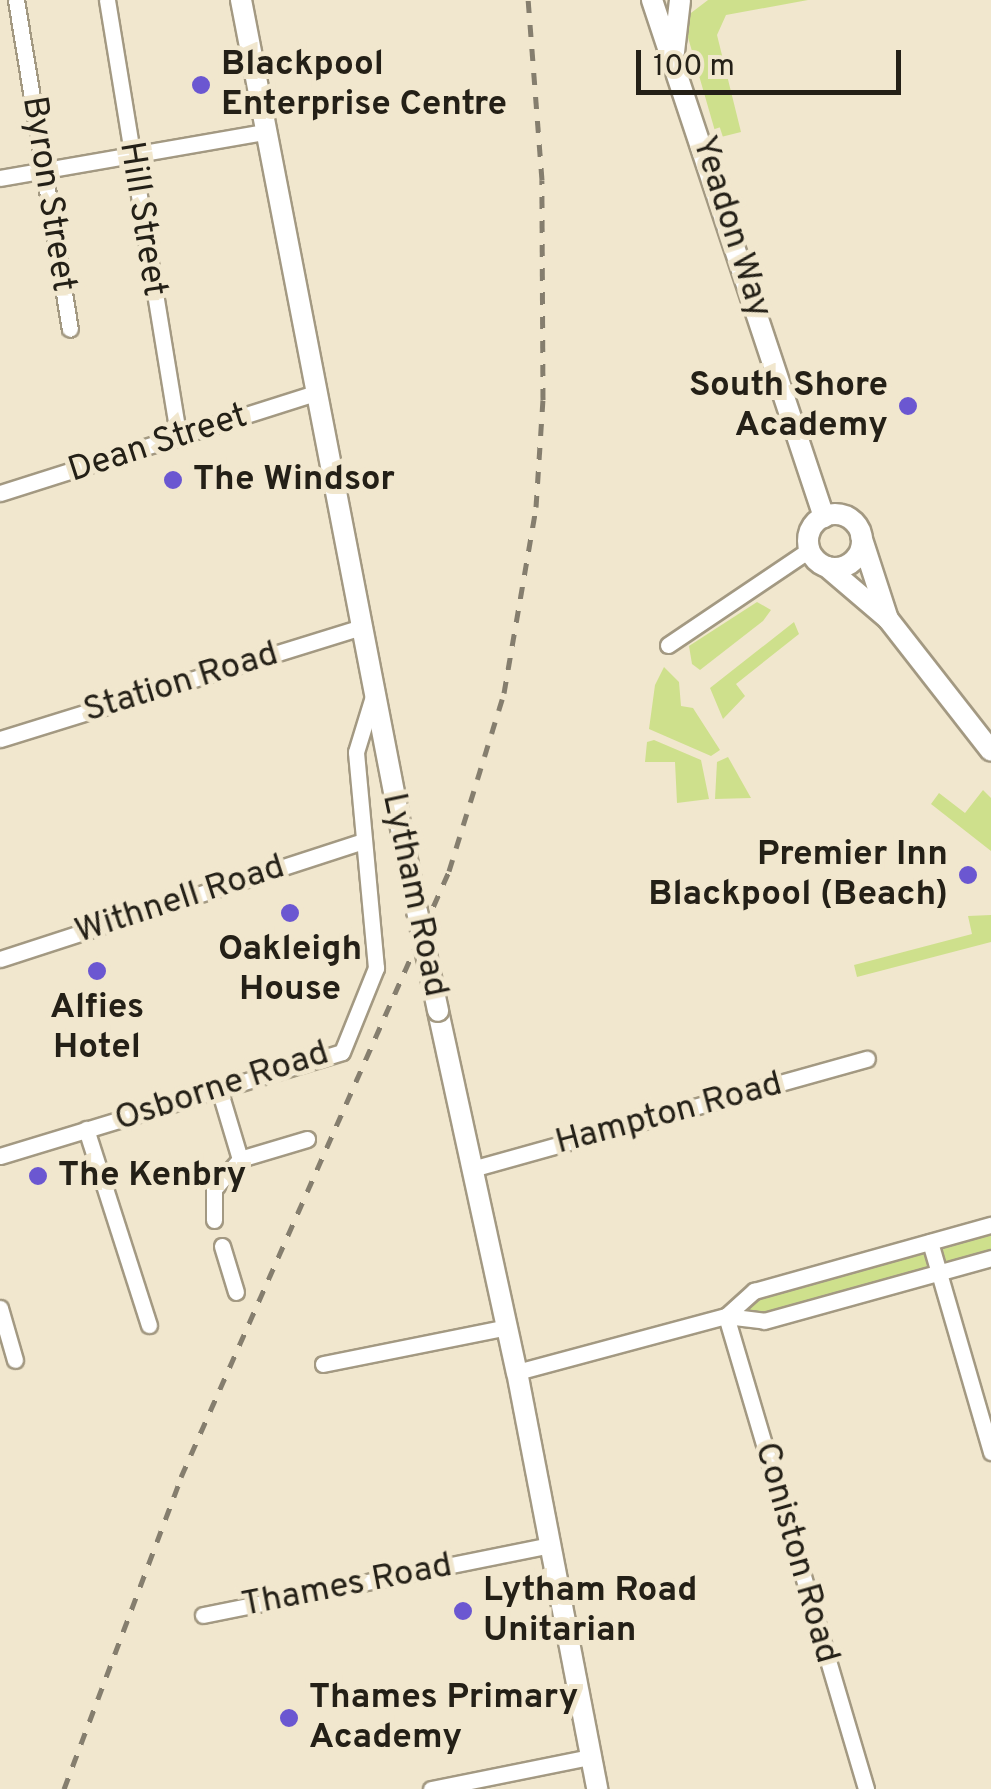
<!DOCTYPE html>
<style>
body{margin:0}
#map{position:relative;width:991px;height:1789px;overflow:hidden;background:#f1e7ce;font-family:Overpass,sans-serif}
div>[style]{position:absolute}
.green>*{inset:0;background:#cee08c}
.roads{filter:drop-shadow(2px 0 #a39982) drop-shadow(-2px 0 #a39982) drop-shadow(0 2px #a39982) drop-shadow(0 -2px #a39982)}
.street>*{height:15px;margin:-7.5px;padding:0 7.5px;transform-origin:7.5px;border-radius:7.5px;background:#fff}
.secondary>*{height:20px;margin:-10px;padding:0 10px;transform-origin:10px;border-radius:10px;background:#fff}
.secondary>.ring{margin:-10px;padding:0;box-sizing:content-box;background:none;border:20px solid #fff;border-radius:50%}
.rail>*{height:5px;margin-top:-2.5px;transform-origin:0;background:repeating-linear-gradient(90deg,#857e6e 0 12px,transparent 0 24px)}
.bridges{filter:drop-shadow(2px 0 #a39982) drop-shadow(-2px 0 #a39982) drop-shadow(0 2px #a39982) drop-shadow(0 -2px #a39982)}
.secondary-bridge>*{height:20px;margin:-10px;padding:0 10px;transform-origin:10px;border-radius:10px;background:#fff}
.dots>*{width:28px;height:28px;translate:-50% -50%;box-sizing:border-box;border:5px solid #f1e7ce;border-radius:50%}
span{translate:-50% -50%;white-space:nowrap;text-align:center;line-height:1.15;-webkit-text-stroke:10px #f1e7ce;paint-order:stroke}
.poi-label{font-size:35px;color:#242017;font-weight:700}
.left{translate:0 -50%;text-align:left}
.right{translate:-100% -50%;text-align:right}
.street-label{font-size:35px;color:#242017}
.scale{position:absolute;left:636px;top:50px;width:265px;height:45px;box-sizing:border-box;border:5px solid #242017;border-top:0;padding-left:12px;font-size:30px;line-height:35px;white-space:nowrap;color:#242017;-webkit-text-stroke:8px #f1e7ce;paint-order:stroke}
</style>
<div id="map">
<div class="green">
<div style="clip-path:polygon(708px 0,808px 0,726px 15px,717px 35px,741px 132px,717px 138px,685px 27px,687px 16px)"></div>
<div style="clip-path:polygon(757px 602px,771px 610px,763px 621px,700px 670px,692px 664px,689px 646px)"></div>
<div style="clip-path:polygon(794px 622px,799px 634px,736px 684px,745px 696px,723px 719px,710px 688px)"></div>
<div style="clip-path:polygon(664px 667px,679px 682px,681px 706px,693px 708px,720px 750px,711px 756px,649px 729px,655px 685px)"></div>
<div style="clip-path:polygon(654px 740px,701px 760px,709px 799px,677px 803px,675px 762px,645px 762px,647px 742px)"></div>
<div style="clip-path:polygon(728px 757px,751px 798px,715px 799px,717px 762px)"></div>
<div style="clip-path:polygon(983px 790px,991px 798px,991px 851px,931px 804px,939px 793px,965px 813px)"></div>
<div style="clip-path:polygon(991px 915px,991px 942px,857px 977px,854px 965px,972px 934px,968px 916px)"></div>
<div style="clip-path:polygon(991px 1225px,991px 1258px,764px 1321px,726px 1316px,739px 1301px)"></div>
</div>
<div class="roads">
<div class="street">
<div style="left:16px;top:0;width:333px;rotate:80.7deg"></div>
<div style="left:107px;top:0;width:444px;rotate:80.7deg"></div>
<div style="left:0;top:178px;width:267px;rotate:-9.9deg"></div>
<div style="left:0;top:493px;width:331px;rotate:-17.6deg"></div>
<div style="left:668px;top:645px;width:170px;rotate:-34deg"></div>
<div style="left:0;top:739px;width:379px;rotate:-17.2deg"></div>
<div style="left:0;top:959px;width:379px;rotate:-18deg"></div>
<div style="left:86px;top:1129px;width:206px;rotate:72.2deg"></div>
<div style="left:0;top:1156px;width:357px;rotate:-16.9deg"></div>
<div style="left:342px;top:1052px;width:91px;rotate:-68deg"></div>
<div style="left:376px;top:968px;width:217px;rotate:-95.3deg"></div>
<div style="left:356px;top:752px;width:62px;rotate:-73deg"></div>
<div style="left:240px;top:1159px;width:70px;rotate:-16.6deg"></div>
<div style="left:472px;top:1169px;width:410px;rotate:-15.6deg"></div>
<div style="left:214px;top:1220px;width:31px;rotate:-90deg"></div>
<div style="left:214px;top:1189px;width:40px;rotate:-49deg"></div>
<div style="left:240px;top:1159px;width:73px;rotate:-106.7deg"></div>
<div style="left:930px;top:1242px;width:219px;rotate:73.8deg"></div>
<div style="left:222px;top:1246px;width:48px;rotate:73.1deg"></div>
<div style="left:0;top:1308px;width:54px;rotate:73.9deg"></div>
<div style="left:726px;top:1316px;width:493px;rotate:73.5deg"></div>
<div style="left:726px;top:1316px;width:38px;rotate:-42deg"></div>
<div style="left:754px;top:1291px;width:246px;rotate:-15.6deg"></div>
<div style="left:323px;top:1364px;width:189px;rotate:-11.3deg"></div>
<div style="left:517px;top:1372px;width:216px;rotate:-15deg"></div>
<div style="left:726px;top:1316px;width:38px;rotate:7deg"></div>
<div style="left:764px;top:1321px;width:236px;rotate:-15.5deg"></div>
<div style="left:203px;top:1615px;width:354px;rotate:-11.4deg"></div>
<div style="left:431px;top:1789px;width:162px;rotate:-11.4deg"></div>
</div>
<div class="secondary">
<div style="left:241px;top:0;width:928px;rotate:79.07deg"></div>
<div style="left:652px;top:0;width:545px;rotate:71.6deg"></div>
<div style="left:674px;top:52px;width:52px;rotate:-83.4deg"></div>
<div class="ring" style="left:808px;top:514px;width:34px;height:34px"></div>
<div style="left:861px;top:536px;width:87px;rotate:72deg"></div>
<div style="left:827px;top:567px;width:80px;rotate:40.4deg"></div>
<div style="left:888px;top:619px;width:167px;rotate:52deg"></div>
<div style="left:438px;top:1011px;width:370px;rotate:77.7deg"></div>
<div style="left:517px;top:1372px;width:425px;rotate:79.1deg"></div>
</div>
</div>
<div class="rail">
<div style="left:64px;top:1789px;width:333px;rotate:-69.4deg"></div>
<div style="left:181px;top:1477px;width:663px;rotate:-66.14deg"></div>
<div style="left:449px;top:871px;width:186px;rotate:-72.8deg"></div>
<div style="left:504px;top:693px;width:189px;rotate:-80.2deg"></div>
<div style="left:536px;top:507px;width:107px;rotate:-86.3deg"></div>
<div style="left:543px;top:400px;width:220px;rotate:-90.3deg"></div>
<div style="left:542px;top:180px;width:181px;rotate:-94.4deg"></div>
</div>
<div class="bridges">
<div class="secondary-bridge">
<div style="left:417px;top:911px;width:102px;rotate:78.1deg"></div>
</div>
</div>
<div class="dots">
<div style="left:201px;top:85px;background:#6b57d1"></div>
<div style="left:908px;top:406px;background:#6b57d1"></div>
<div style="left:173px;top:480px;background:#6b57d1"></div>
<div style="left:968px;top:875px;background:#6b57d1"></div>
<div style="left:290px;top:913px;background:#6b57d1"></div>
<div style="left:97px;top:971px;background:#6b57d1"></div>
<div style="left:38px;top:1176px;background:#6b57d1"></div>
<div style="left:463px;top:1611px;background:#6b57d1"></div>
<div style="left:289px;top:1718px;background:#6b57d1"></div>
</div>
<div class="poi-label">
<span class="left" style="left:221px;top:85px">Blackpool<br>Enterprise Centre</span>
<span class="right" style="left:888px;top:406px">South Shore<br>Academy</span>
<span class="left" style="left:193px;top:480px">The Windsor</span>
<span class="right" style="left:948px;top:875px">Premier Inn<br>Blackpool (Beach)</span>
<span style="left:290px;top:970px">Oakleigh<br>House</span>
<span style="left:97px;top:1028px">Alfies<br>Hotel</span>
<span class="left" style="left:58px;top:1176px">The Kenbry</span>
<span class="left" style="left:483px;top:1611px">Lytham Road<br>Unitarian</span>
<span class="left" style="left:309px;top:1718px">Thames Primary<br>Academy</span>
</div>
<div class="street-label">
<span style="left:48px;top:194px;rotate:81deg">Byron Street</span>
<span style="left:142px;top:219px;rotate:81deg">Hill Street</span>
<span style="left:731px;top:227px;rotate:72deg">Yeadon Way</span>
<span style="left:158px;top:444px;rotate:-18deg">Dean Street</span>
<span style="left:181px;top:683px;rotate:-17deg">Station Road</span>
<span style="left:414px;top:895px;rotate:78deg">Lytham Road</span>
<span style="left:180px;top:900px;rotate:-18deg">Withnell Road</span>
<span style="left:222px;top:1087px;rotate:-18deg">Osborne Road</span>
<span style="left:669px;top:1114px;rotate:-15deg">Hampton Road</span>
<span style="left:796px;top:1553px;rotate:74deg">Coniston Road</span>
<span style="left:347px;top:1586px;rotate:-11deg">Thames Road</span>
</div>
<div class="scale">100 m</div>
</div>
